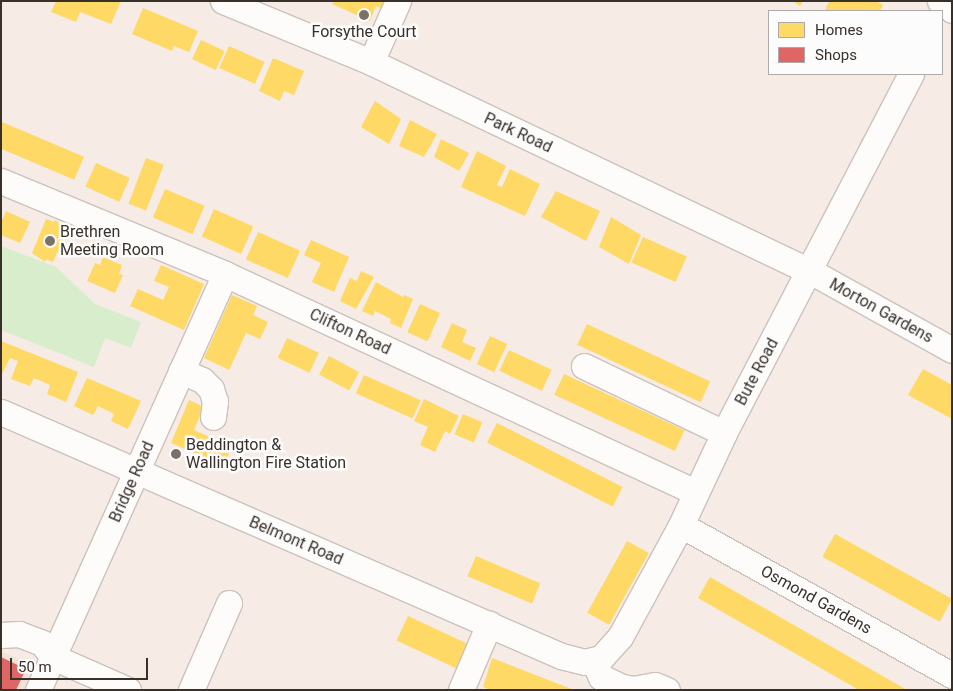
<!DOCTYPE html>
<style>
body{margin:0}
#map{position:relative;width:953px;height:691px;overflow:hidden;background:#f6ebe5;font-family:Roboto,sans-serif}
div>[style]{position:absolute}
.built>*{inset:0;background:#f5e2d6}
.green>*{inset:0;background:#d8edcb}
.homes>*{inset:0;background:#ffd966;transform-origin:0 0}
.shops>*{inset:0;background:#e06666}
.roads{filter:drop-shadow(1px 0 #cbc2bc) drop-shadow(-1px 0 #cbc2bc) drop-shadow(0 1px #cbc2bc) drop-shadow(0 -1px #cbc2bc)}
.minor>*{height:25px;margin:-12.5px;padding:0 12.5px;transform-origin:12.5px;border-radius:12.5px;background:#fefcfb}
.dots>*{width:14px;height:14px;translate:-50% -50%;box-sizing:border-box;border:2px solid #fcfcfc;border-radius:50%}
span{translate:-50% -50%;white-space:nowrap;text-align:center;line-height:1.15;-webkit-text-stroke:5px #fcfcfc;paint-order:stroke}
.poi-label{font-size:16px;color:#393029}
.left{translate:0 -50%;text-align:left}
.street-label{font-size:16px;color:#393029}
.frame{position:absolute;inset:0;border:2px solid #393029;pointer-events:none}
.legend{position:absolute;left:768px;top:10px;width:175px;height:65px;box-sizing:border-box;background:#fcfcfc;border:1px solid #aeaaa8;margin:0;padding:6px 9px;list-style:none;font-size:15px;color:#393029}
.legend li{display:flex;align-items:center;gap:10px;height:25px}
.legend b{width:25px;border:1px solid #aeaaa8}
.scale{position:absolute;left:10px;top:658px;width:138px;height:22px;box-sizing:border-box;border:2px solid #393029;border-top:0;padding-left:6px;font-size:15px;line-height:18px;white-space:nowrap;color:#393029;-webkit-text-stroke:4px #fcfcfc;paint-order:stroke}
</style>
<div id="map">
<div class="built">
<div style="clip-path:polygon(1px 651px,33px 666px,24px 690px,1px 690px)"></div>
</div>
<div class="green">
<div style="clip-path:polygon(1px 246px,56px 267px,95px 304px,141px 322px,131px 348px,105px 338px,94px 367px,1px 330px)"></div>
</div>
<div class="homes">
<div style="clip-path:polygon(56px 1px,121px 1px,111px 24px,80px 12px,76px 22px,51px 12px)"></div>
<div style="clip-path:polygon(334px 1px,385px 1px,381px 8px,376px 6px,370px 21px,332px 4px)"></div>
<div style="clip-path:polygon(793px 1px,803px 1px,800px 6px)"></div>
<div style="clip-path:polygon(830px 1px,876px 1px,883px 5px,880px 11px,829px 11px,825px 9px)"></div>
<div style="clip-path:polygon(143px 8px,198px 31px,189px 52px,174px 46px,172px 51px,132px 34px)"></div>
<div style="left:201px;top:40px;width:26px;height:21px;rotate:25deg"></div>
<div style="left:229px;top:46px;width:39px;height:24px;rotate:24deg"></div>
<div style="clip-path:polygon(273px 58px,304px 71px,294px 95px,284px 91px,280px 101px,259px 91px)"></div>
<div style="clip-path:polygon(375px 101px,401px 119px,389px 144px,361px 127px)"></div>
<div style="clip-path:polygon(410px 120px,437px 134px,424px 157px,399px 146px)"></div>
<div style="left:2px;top:122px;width:89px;height:25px;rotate:23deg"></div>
<div style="clip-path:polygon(441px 139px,469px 153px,459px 171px,434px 157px)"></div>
<div style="clip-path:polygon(477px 151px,506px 166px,497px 185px,502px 187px,510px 169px,540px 184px,525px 216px,461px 187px)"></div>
<div style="left:146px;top:158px;width:19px;height:49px;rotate:21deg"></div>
<div style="left:96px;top:163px;width:37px;height:26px;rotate:24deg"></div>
<div style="left:165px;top:189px;width:43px;height:31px;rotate:23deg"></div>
<div style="clip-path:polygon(556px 191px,600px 211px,586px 241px,541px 217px)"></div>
<div style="left:214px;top:209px;width:43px;height:30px;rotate:24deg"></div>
<div style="clip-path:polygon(6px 211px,30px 222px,20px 243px,1px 235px,1px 222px)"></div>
<div style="clip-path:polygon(611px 217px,641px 235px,629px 264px,599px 247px)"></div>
<div style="clip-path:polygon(46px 219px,54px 222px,55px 220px,68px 229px,53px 262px,46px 259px,45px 262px,32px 253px)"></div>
<div style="left:258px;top:232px;width:46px;height:30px;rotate:24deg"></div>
<div style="left:643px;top:237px;width:48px;height:28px;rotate:24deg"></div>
<div style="clip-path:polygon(311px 240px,349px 257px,334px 292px,312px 282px,321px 263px,304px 255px)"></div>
<div style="clip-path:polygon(103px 257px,122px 265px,119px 274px,123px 275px,115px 293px,87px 281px,95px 263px,100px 265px)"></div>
<div style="clip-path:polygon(161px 265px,204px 284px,184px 330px,130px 306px,138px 289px,163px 300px,169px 287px,154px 281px)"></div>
<div style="clip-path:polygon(361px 271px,374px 277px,356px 309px,340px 301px,350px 278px,357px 281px)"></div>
<div style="clip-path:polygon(376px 282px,403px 297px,404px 295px,413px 299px,401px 328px,390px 323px,391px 319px,375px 311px,373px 316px,362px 311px)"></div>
<div style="clip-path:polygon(232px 295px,257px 306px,253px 315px,268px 322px,260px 339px,246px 333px,229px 370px,204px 358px)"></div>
<div style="left:420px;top:304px;width:22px;height:31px;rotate:24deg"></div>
<div style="clip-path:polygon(452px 323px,467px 330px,462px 342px,476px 348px,470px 361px,441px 347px)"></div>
<div style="left:587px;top:324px;width:136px;height:23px;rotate:25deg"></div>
<div style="left:490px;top:336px;width:19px;height:31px;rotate:25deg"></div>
<div style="left:287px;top:338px;width:35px;height:22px;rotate:25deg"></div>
<div style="clip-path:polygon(1px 341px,78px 372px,66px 402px,47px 394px,50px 385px,43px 382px,34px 378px,30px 386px,11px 379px,18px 361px,10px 358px,1px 376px)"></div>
<div style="left:509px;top:350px;width:47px;height:23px;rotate:25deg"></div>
<div style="left:329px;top:356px;width:34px;height:21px;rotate:28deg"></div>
<div style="clip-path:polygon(923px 369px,952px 385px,952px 419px,908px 395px)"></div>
<div style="left:564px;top:374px;width:133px;height:23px;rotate:25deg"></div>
<div style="left:364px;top:375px;width:62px;height:20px;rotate:24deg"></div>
<div style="clip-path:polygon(87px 378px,141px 401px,128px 429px,111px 421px,114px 414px,98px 406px,93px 415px,74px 406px)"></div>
<div style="clip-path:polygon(424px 399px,459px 416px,450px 434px,445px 431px,435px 452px,420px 445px,428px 427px,414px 421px)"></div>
<div style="clip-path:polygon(189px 400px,204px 407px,194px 430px,232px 447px,224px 465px,171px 443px)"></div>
<div style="left:463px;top:414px;width:21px;height:22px;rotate:23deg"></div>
<div style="left:497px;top:423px;width:141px;height:22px;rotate:27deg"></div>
<div style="left:835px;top:534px;width:134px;height:26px;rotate:29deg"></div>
<div style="left:627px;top:541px;width:25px;height:82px;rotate:29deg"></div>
<div style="left:476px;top:556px;width:70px;height:22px;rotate:23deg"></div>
<div style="clip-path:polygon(710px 577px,907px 690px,859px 690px,698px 598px)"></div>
<div style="left:408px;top:616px;width:68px;height:27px;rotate:25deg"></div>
<div style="clip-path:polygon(492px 658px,574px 690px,491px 690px,483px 687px)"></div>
</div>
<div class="shops">
<div style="clip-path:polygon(1px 657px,26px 669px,16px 690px,1px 690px)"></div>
</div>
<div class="roads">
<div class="minor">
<div style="left:223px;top:1px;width:160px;rotate:22.4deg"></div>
<div style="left:371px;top:62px;width:486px;rotate:25.5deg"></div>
<div style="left:810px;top:271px;width:162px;rotate:29.1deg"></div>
<div style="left:940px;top:1px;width:15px;rotate:37deg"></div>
<div style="left:371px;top:62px;width:67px;rotate:-66.1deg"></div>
<div style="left:1px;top:181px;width:243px;rotate:22.5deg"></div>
<div style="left:225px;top:274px;width:518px;rotate:24.88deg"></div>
<div style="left:584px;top:366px;width:155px;rotate:25.6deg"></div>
<div style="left:181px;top:371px;width:23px;rotate:23deg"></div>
<div style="left:202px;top:380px;width:13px;rotate:45deg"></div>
<div style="left:211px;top:389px;width:13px;rotate:72deg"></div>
<div style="left:215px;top:401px;width:16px;rotate:97deg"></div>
<div style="left:1px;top:412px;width:611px;rotate:23.54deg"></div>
<div style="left:561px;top:656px;width:25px;rotate:14deg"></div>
<div style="left:585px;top:662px;width:16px;rotate:-14deg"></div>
<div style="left:601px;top:658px;width:28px;rotate:-48deg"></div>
<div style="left:620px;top:637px;width:128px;rotate:-61.4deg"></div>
<div style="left:681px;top:525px;width:102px;rotate:-64.9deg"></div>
<div style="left:724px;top:433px;width:405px;rotate:-62.5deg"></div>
<div style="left:681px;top:525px;width:310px;rotate:29deg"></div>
<div style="left:1px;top:635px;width:18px;rotate:-3deg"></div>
<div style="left:19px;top:634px;width:25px;rotate:21deg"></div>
<div style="left:42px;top:643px;width:18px;rotate:52deg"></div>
<div style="left:53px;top:657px;width:82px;rotate:23.7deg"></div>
<div style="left:593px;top:660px;width:19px;rotate:65deg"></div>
<div style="left:601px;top:677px;width:23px;rotate:25deg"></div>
<div style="left:622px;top:687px;width:11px;rotate:10deg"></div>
<div style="left:633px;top:689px;width:22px;rotate:-10deg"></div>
<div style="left:655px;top:685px;width:13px;rotate:23deg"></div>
<div style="left:38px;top:690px;width:456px;rotate:-65.8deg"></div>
<div style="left:191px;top:690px;width:95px;rotate:-66.4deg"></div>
<div style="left:461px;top:690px;width:72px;rotate:-67deg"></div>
</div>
</div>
<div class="dots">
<div style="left:364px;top:15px;background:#7b716b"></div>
<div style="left:50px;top:241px;background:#7b716b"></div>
<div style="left:176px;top:454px;background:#7b716b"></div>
</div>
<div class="poi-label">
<span style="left:364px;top:32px">Forsythe Court</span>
<span class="left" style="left:60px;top:241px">Brethren<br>Meeting Room</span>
<span class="left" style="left:186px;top:454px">Beddington &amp;<br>Wallington Fire Station</span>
</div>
<div class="street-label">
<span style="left:518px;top:133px;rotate:25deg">Park Road</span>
<span style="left:881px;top:311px;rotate:29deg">Morton Gardens</span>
<span style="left:350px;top:332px;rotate:25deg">Clifton Road</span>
<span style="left:757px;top:372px;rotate:-62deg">Bute Road</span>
<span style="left:132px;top:482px;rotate:-66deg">Bridge Road</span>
<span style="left:296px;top:541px;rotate:23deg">Belmont Road</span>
<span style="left:816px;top:600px;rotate:29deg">Osmond Gardens</span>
</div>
<div class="frame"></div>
<ul class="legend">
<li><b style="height:14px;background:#ffd966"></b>Homes</li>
<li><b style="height:14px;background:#e06666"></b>Shops</li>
</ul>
<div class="scale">50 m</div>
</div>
